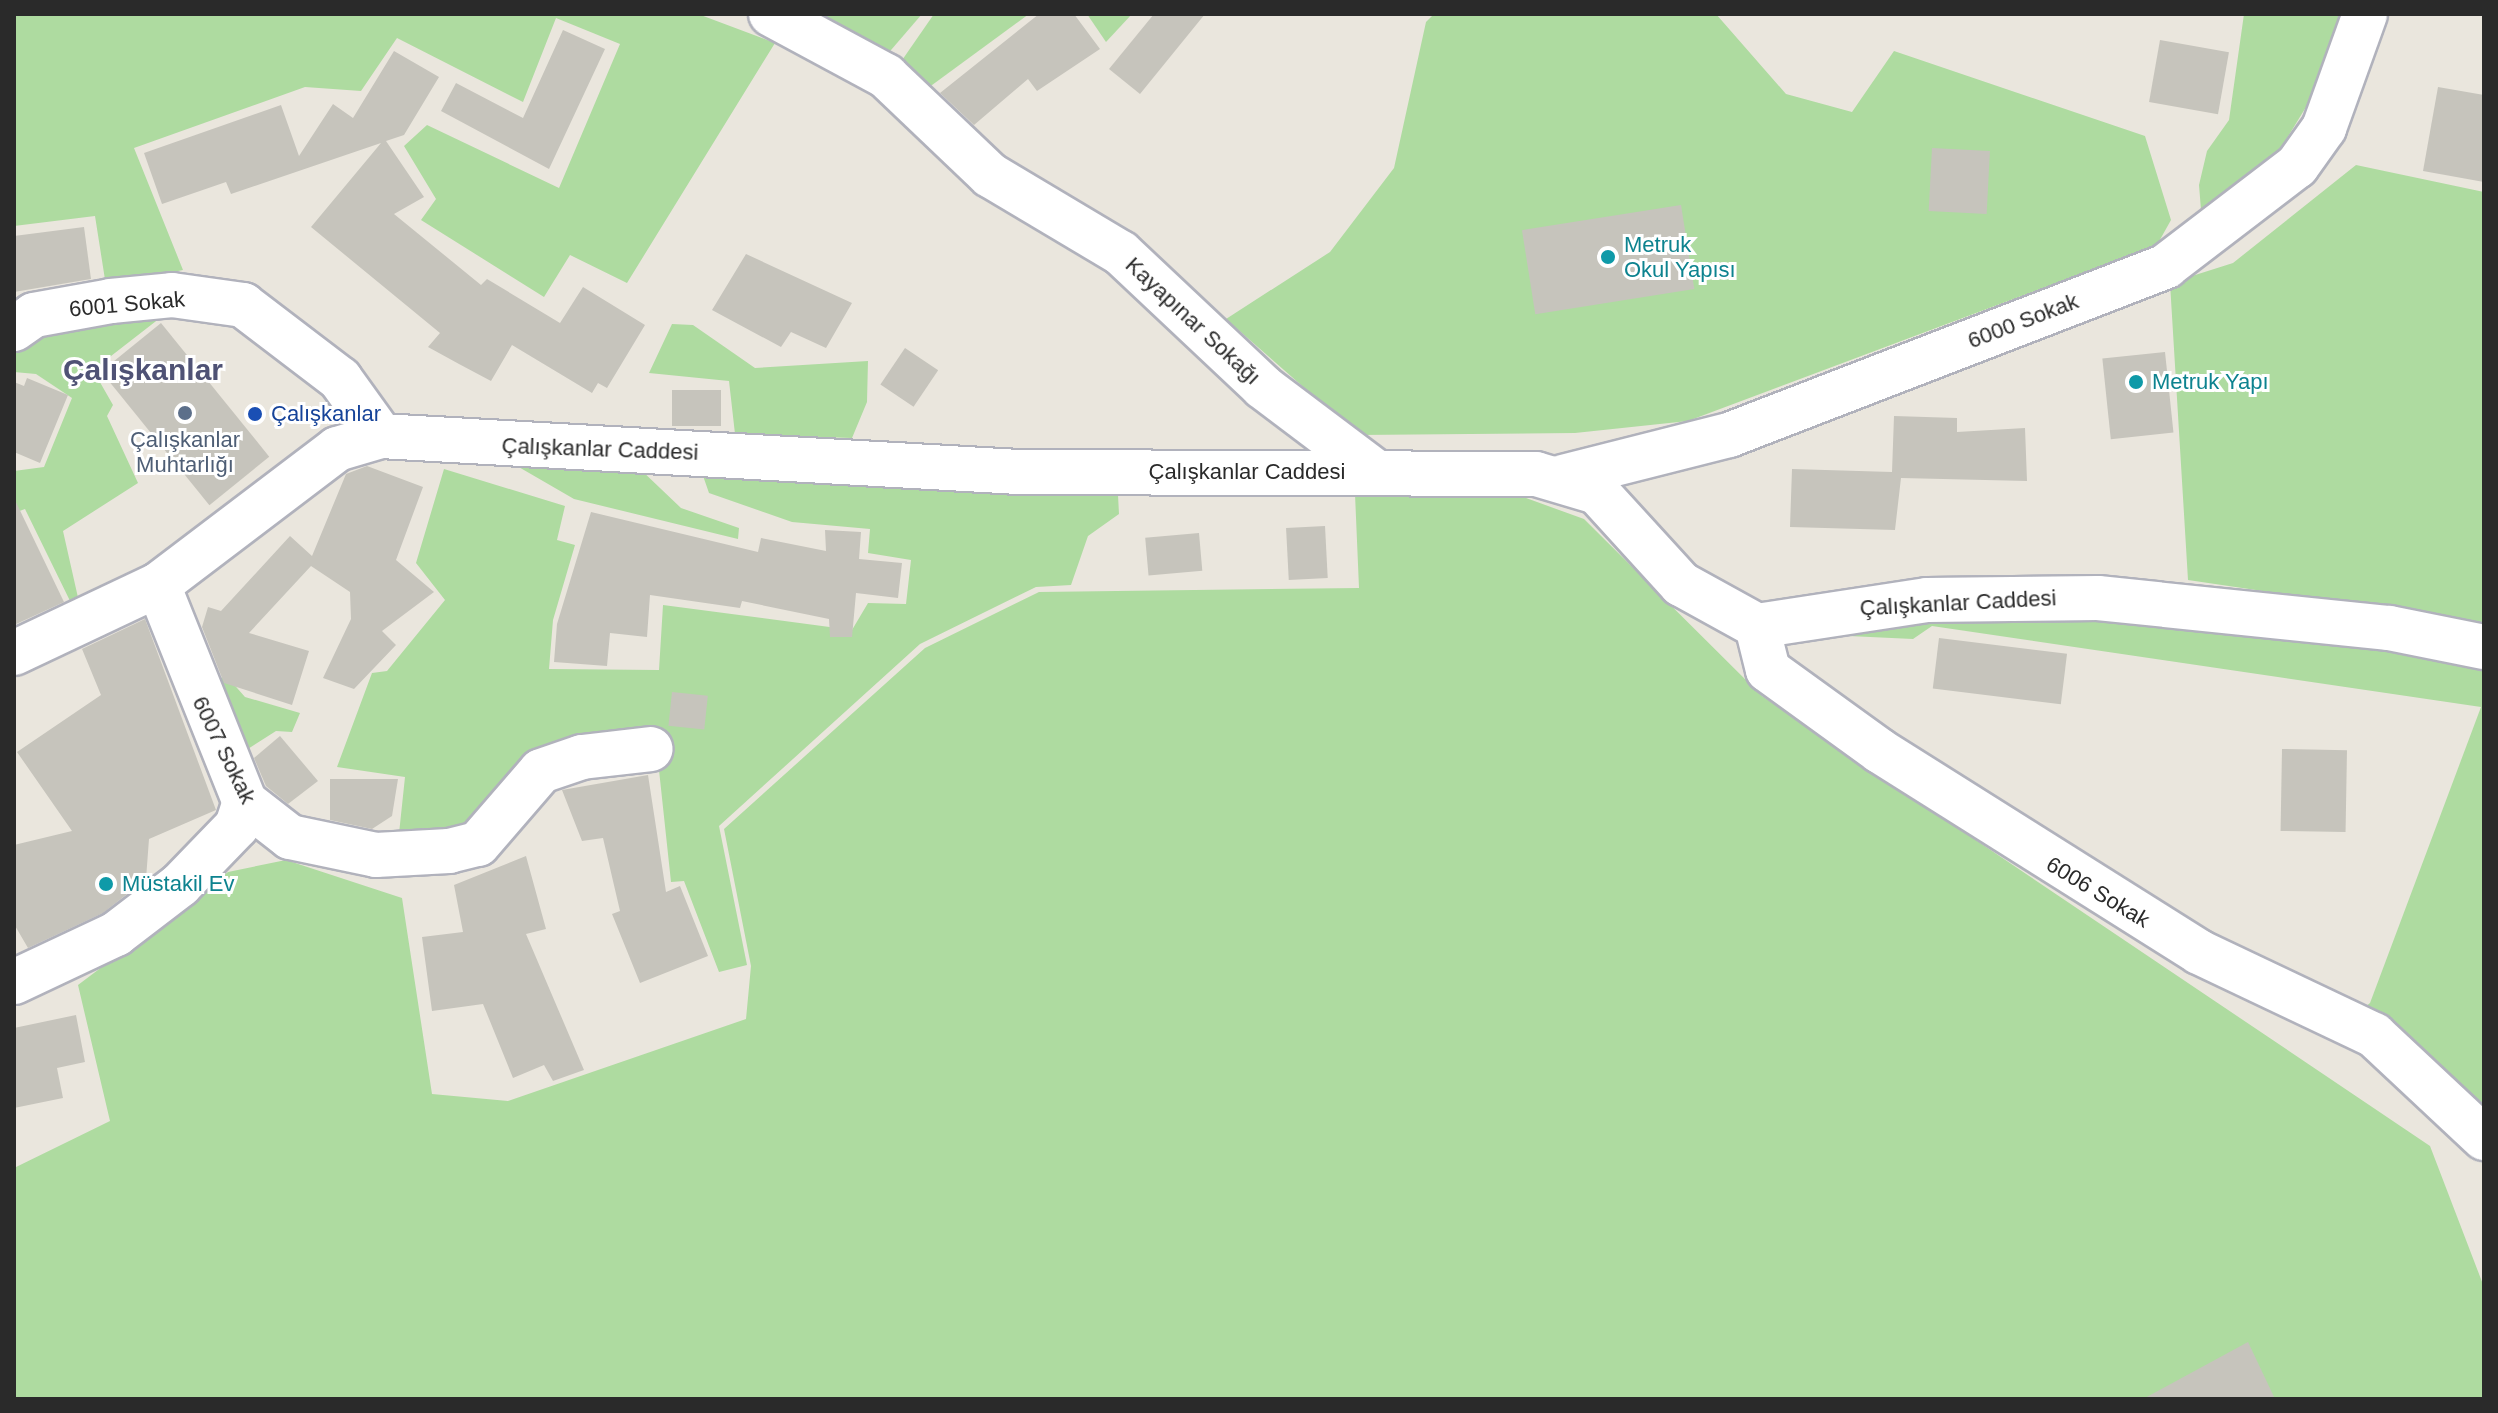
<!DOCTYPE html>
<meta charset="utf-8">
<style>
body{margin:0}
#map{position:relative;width:2498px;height:1413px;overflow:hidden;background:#eae6dd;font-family:Helvetica,sans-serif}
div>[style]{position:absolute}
.green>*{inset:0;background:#aedba0}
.building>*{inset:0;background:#c6c4bc;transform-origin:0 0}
.roads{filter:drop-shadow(2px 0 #b1b2bc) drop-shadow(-2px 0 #b1b2bc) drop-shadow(0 2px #b1b2bc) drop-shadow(0 -2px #b1b2bc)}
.minor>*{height:44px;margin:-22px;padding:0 22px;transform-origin:22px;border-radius:22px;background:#fff}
.dots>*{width:22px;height:22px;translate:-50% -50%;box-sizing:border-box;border:4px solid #fff;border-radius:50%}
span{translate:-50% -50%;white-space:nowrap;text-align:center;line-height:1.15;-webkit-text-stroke:6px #fff;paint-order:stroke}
.culture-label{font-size:22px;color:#0d838f}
.left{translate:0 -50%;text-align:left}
.street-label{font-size:22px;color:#2a2a2a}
.transit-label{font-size:22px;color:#164399}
.service-label{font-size:22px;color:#4e5e75}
.district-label{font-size:30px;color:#4f5275;font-weight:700}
.frame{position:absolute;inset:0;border:16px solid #2a2a2a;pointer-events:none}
</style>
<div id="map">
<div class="green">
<div style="clip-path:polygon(14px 14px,698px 14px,775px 43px,627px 283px,570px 255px,544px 297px,421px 220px,436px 199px,404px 146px,427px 125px,559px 188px,620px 44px,556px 18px,523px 102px,397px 38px,361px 91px,305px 87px,134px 148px,183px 270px,106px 286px,95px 216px,14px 226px)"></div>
<div style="clip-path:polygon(804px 14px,922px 14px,879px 64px)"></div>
<div style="clip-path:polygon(934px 14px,1029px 14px,928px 88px,898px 66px)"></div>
<div style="clip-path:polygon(1087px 14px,1132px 14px,1106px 42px)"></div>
<div style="clip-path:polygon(1434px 14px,1716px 14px,1786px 94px,1852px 112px,1894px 51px,2145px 136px,2171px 220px,2157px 245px,1688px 421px,1575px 433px,1358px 435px,1226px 319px,1330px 252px,1394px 168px,1426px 22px)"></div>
<div style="clip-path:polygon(2244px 14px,2352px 14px,2347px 40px,2281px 148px,2218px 210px,2201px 210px,2199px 185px,2207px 151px,2229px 120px)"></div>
<div style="clip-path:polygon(2356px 165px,2484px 192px,2484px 624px,2188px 580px,2170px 283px,2233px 263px)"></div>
<div style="clip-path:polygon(160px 318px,93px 370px,113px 405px,107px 416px,138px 483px,63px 531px,79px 602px,72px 605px,25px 509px,14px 513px,14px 471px,44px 467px,72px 398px,36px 374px,14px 372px,14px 353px,60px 323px)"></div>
<div style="clip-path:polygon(672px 324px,693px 325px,755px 368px,868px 361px,867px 402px,852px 438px,735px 434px,729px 381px,649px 373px)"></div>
<div style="clip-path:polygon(517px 466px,639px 468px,681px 508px,739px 528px,738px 539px,574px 499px)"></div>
<div style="clip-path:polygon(444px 469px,565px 506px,557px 540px,575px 545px,553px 620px,549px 669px,659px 670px,663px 605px,852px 630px,868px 603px,906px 604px,911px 560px,868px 553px,870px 529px,792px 522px,709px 493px,701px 470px,1118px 495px,1119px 514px,1088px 536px,1071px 585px,1036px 587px,920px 644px,719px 826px,747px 965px,719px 972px,684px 881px,671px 882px,656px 742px,450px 836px,398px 843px,405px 777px,337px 767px,372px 673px,387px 671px,445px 600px,416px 563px)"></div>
<div style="clip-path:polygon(1512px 493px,1584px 519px,1762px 696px,2430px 1146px,2484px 1287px,2484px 1399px,14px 1399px,14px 1168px,110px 1121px,78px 985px,228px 872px,286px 860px,402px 898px,432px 1094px,508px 1101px,746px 1019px,751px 966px,724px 829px,925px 648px,1039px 592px,1359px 588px,1355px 494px)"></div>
<div style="clip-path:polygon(2010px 612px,2184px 624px,2454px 657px,2484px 668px,2484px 1124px,2359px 1012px,2370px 1003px,2481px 707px,1932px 626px,1913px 639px,1806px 634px)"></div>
<div style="clip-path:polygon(201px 672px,230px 680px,245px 697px,300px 713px,292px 732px,276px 731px,237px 756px)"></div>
</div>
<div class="building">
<div style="clip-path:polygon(1039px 14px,1074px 14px,1100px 49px,1037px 91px,1028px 79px,974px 125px,940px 93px)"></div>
<div style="clip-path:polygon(1154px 14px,1205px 14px,1140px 94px,1109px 69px)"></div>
<div style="clip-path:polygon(563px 30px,605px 49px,549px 169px,441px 111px,456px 83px,523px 118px)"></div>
<div style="left:2160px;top:40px;width:70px;height:63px;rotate:10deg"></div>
<div style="clip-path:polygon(394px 51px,439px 77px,404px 135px,386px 141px,424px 197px,394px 214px,481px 285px,487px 279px,560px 323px,583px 287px,645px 325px,607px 388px,598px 383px,592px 393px,512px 345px,491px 381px,459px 364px,428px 347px,440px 333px,311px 227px,381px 143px,231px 194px,226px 182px,162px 204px,144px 153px,281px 105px,299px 156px,333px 104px,353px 118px)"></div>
<div style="clip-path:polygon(2438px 87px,2484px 95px,2484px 182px,2423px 171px)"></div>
<div style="left:1932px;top:148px;width:58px;height:63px;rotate:3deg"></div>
<div style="left:1681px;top:205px;width:85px;height:161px;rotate:81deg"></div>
<div style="clip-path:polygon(84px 227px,91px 279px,14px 292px,14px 236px)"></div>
<div style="clip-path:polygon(746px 254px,852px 303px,826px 348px,791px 332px,781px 347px,712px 310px)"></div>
<div style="left:161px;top:323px;width:172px;height:77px;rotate:51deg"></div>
<div style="left:905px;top:348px;width:40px;height:44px;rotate:34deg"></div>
<div style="left:2165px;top:352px;width:81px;height:63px;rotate:84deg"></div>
<div style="clip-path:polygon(27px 378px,68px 395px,40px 463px,14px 452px,14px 382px,24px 386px)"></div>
<div style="left:672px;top:390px;width:49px;height:36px"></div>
<div style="clip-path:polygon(1894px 416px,1957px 418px,1957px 432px,2025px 428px,2027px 481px,1901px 478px,1895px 530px,1790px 527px,1792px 469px,1892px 472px)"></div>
<div style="clip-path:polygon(367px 466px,423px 487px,396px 560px,434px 592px,382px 631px,396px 645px,354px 689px,323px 678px,351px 619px,350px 592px,311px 566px,249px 633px,309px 651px,292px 705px,224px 683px,202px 627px,208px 607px,221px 611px,290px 536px,312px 556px,346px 474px)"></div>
<div style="clip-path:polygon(14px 498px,64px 602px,14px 625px)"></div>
<div style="clip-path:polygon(591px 512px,758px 552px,761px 538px,826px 551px,825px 530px,861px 532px,859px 559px,902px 563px,898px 598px,856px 593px,852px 637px,830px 637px,829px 619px,742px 601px,740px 608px,650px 595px,647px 637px,610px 633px,607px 666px,554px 662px,557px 624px)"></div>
<div style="left:1325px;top:526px;width:52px;height:39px;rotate:87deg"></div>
<div style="left:1199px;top:533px;width:38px;height:54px;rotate:85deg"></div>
<div style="clip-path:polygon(145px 619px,216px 810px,149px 839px,146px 879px,103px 913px,28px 948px,14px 924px,14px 845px,72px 831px,17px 752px,101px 695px,82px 649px)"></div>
<div style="left:1939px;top:638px;width:129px;height:51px;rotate:7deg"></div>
<div style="left:672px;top:692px;width:36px;height:34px;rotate:6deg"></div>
<div style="clip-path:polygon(280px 736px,318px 781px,288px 804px,266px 786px,254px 758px)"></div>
<div style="left:2282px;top:749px;width:65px;height:82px;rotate:1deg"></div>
<div style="clip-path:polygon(648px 775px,666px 892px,680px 886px,708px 956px,640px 983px,612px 914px,620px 911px,603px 838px,582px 841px,562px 790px)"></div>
<div style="clip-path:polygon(330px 779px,398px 779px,392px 816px,372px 829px,330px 820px)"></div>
<div style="clip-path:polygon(526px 856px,546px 929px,526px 934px,584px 1070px,553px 1081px,544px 1065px,513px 1078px,483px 1004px,432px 1011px,422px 937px,463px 932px,454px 885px)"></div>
<div style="clip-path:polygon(76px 1015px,85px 1062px,57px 1068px,63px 1098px,14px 1108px,14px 1028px)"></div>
<div style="clip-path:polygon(2248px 1342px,2275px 1399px,2143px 1399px)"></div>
</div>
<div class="roads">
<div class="minor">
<div style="left:771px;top:14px;width:131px;rotate:28.3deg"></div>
<div style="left:886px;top:76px;width:144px;rotate:43.6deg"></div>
<div style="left:990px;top:175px;width:152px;rotate:30.8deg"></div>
<div style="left:1121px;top:253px;width:195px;rotate:43.3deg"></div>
<div style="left:1263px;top:387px;width:141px;rotate:37deg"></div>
<div style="left:14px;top:329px;width:24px;rotate:-35deg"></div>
<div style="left:34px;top:315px;width:78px;rotate:-10.3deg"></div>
<div style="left:111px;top:301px;width:61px;rotate:-5.6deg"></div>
<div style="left:172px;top:295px;width:72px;rotate:8deg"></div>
<div style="left:243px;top:305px;width:122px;rotate:37.3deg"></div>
<div style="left:340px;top:379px;width:70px;rotate:54.3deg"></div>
<div style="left:1563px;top:477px;width:171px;rotate:-14.2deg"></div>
<div style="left:1729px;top:435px;width:469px;rotate:-21.1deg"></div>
<div style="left:2166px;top:266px;width:165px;rotate:-37.4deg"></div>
<div style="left:2297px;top:166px;width:47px;rotate:-54.6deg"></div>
<div style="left:2324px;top:128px;width:121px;rotate:-70.2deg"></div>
<div style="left:158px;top:585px;width:234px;rotate:68.2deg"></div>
<div style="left:245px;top:802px;width:57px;rotate:37.9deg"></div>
<div style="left:290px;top:837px;width:88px;rotate:11.8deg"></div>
<div style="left:376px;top:855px;width:73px;rotate:-3.1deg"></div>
<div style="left:449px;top:851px;width:30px;rotate:-14deg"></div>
<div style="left:478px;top:844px;width:96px;rotate:-49.2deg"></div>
<div style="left:541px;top:771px;width:43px;rotate:-18.9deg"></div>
<div style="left:582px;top:757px;width:69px;rotate:-6.6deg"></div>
<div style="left:1757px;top:626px;width:45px;rotate:76deg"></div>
<div style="left:1768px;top:670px;width:138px;rotate:35.9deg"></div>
<div style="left:1880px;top:751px;width:377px;rotate:32.2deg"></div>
<div style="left:2199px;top:952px;width:194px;rotate:25.4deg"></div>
<div style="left:2374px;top:1035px;width:151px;rotate:43.1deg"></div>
<div style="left:14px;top:653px;width:159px;rotate:-25.3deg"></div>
<div style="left:158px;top:585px;width:225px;rotate:-37.2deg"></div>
<div style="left:337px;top:449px;width:46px;rotate:-16.5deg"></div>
<div style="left:381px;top:436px;width:639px;rotate:3.23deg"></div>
<div style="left:1019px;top:472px;width:517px;rotate:0.22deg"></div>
<div style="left:1536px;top:474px;width:64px;rotate:16.4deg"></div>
<div style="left:1597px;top:492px;width:125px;rotate:47.6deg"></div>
<div style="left:1681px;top:584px;width:87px;rotate:28.9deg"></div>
<div style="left:1757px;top:626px;width:172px;rotate:-8.7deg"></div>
<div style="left:1927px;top:600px;width:171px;rotate:-0.7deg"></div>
<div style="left:2098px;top:598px;width:293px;rotate:5.9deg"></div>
<div style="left:2389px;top:628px;width:97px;rotate:11.3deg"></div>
<div style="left:14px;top:982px;width:113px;rotate:-25.2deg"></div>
<div style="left:116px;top:934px;width:81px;rotate:-37.4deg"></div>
<div style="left:180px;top:885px;width:82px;rotate:-46deg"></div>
<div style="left:237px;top:826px;width:25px;rotate:-72deg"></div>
</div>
</div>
<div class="dots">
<div style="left:1608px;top:257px;background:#0f9aa8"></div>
<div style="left:2136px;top:382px;background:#0f9aa8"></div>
<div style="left:185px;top:413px;background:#5c6f8a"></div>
<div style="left:255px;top:414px;background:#1a4fb4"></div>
<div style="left:106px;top:884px;background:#0f9aa8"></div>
</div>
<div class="culture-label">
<span class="left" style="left:1624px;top:257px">Metruk<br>Okul Yapısı</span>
<span class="left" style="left:2152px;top:382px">Metruk Yapı</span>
<span class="left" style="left:122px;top:884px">Müstakil Ev</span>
</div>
<div class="street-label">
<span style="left:127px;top:304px;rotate:-5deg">6001 Sokak</span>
<span style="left:1193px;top:321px;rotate:43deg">Kayapınar Sokağı</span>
<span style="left:2023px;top:321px;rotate:-21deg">6000 Sokak</span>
<span style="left:600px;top:449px;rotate:2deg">Çalışkanlar Caddesi</span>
<span style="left:1247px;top:472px">Çalışkanlar Caddesi</span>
<span style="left:1958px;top:603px;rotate:-3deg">Çalışkanlar Caddesi</span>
<span style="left:224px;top:750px;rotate:64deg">6007 Sokak</span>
<span style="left:2098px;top:892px;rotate:31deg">6006 Sokak</span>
</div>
<div class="transit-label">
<span class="left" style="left:271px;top:414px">Çalışkanlar</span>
</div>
<div class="service-label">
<span style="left:185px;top:452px">Çalışkanlar<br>Muhtarlığı</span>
</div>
<div class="district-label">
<span style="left:143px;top:370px">Çalışkanlar</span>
</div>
<div class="frame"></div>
</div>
